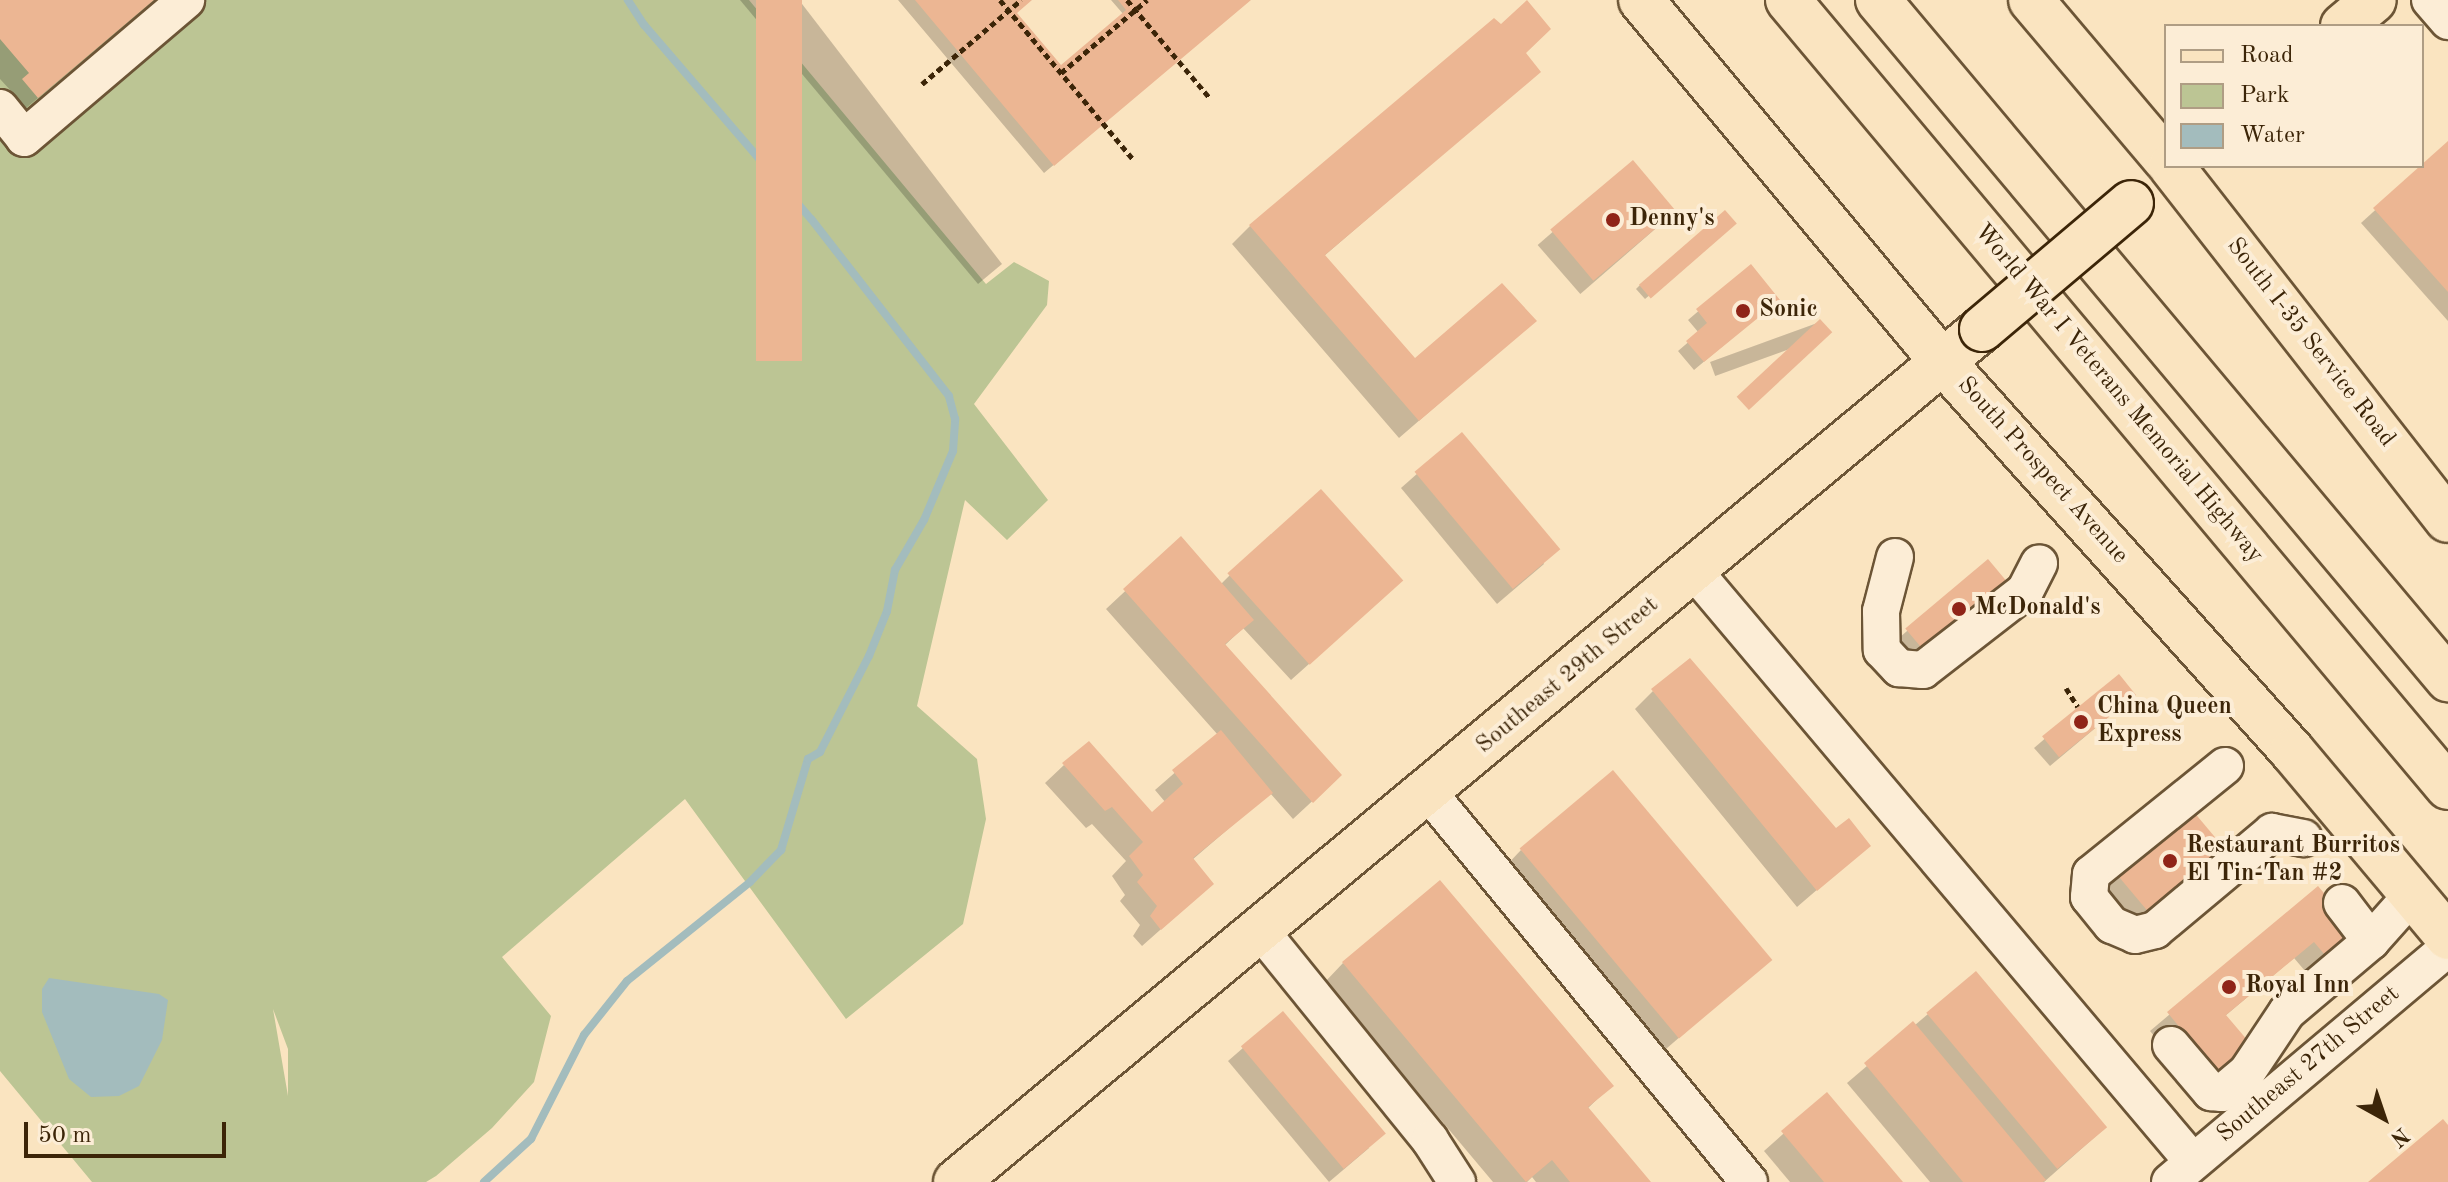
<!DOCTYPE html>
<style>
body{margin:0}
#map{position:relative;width:2448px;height:1182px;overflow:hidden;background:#fae4c0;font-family:"Old Standard TT",serif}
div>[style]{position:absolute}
.green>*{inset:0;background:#bcc594}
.water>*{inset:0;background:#a3bcbd}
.shadow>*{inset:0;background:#0003;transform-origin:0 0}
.stream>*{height:8px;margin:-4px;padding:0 4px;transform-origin:4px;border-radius:4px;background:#a3bcbd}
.building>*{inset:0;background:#ecb693;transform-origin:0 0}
.path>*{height:5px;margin-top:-2.5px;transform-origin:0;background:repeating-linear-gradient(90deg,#3c2508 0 6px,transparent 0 10px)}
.roads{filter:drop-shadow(2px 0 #6c5536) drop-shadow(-2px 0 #6c5536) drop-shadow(0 2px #6c5536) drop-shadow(0 -2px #6c5536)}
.minor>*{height:36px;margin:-18px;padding:0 18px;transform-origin:18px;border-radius:18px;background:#fcedd6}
.major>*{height:44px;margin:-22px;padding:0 22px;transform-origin:22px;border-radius:22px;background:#fae4c0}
.highway>*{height:44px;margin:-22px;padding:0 22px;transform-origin:22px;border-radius:22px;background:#fae4c0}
.bridges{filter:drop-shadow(2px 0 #3c2508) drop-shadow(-2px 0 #3c2508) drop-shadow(0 2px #3c2508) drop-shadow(0 -2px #3c2508)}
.major-bridge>*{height:44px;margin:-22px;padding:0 22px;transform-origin:22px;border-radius:22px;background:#fae4c0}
.dots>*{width:22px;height:22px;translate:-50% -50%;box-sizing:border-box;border:4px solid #fcedd6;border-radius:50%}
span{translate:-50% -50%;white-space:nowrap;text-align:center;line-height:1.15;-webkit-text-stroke:8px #fcedd6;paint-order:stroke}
.poi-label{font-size:24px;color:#3c2508;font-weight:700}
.left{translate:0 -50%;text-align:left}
.street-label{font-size:24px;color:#3c2508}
.legend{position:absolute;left:2164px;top:24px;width:260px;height:144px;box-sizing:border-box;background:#fcedd6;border:2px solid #af9d84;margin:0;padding:10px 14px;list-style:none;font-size:24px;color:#3c2508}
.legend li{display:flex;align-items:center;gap:16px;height:40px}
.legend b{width:40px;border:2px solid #af9d84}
.north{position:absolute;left:2344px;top:1078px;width:80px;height:80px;-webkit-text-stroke:6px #fcedd6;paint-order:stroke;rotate:140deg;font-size:22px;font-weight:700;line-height:32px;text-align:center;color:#3c2508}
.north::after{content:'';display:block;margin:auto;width:28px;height:36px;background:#3c2508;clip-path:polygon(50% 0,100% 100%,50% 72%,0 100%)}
.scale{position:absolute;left:24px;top:1122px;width:202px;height:36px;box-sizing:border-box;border:4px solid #3c2508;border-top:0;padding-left:10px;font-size:24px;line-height:28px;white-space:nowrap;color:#3c2508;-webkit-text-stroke:6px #fcedd6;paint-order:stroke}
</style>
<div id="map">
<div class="green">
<div style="clip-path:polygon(evenodd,0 0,749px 0,986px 284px,1014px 262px,1049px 281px,1047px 305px,974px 404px,1048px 500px,1007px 540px,965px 500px,917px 706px,977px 759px,986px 819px,963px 924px,846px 1019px,685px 799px,502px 957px,551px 1016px,534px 1082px,492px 1128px,436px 1176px,426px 1182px,92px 1182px,0 1071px,0 0,273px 1009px,288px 1049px,288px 1096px,273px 1009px)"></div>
</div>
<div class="water">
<div style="clip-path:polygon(49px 978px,159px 994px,168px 1000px,162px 1040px,139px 1086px,119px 1096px,91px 1097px,69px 1079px,42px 1012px,42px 989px)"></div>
</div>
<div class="shadow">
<div style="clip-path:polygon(0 0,154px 0,19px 114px,5px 99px,12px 92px,0 79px)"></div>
<div style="clip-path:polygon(740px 0,799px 0,1002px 264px,978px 284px)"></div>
<div style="clip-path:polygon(898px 0,1030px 0,1015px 13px,1061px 68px,1124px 15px,1111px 0,1250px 0,1044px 173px)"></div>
<div style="clip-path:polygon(1524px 53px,1538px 72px,1324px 256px,1414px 360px,1534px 321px,1399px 438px,1232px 244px,1250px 226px)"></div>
<div style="clip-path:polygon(2448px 144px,2448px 321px,2361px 223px)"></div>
<div style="left:1632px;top:163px;width:65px;height:125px;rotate:49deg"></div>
<div style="clip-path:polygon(1730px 228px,1645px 299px,1636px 289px,1640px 285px)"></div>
<div style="clip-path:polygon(1750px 267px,1768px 308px,1694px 370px,1678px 351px,1699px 333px,1688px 320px)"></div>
<div style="left:1820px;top:322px;width:15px;height:117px;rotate:70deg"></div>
<div style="clip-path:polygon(1461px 435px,1544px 564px,1497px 604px,1401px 488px)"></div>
<div style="clip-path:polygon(1181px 539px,1221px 584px,1230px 575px,1383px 598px,1291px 680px,1243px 628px,1224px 646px,1321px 793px,1293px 819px,1270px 793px,1192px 860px,1212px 884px,1142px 946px,1133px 936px,1140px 925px,1120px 901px,1125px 895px,1112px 876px,1126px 861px,1092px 824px,1086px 828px,1045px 783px,1064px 765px,1152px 815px,1166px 803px,1155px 790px,1218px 735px,1106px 609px)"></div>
<div style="clip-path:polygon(1988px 562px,1916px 671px,1893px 643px)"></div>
<div style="clip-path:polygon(2118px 676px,2124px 704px,2050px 766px,2034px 748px)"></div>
<div style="clip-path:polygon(1653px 691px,1835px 831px,1868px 846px,1797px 907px,1635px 709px)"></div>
<div style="clip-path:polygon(1521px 850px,1769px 960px,1659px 1055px,1503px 869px)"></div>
<div style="clip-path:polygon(2207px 861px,2133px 924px,2104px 890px,2118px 876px)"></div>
<div style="clip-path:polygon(2318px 889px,2357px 936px,2311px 978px,2294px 958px,2225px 1016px,2201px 1092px,2150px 1031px)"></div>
<div style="clip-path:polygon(1343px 963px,1611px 1086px,1587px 1109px,1649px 1182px,1536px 1182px,1532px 1177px,1527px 1182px,1493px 1182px,1325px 982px)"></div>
<div style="clip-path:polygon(1282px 1014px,1369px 1148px,1329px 1182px,1228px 1061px)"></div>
<div style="clip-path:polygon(1928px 1014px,2105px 1128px,2044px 1182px,1930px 1182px,1847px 1083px)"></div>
<div style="clip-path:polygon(1827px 1095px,1900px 1182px,1790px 1182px,1764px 1151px)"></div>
</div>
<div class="stream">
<div style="left:484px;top:1182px;width:64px;rotate:-42.5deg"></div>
<div style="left:531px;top:1139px;width:117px;rotate:-63deg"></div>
<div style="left:584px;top:1035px;width:69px;rotate:-51.5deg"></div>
<div style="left:627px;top:981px;width:158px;rotate:-38.8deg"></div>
<div style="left:750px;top:882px;width:45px;rotate:-45.9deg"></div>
<div style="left:781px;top:850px;width:95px;rotate:-73.5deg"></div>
<div style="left:808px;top:759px;width:14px;rotate:-30deg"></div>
<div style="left:820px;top:752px;width:108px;rotate:-63deg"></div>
<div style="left:869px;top:656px;width:48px;rotate:-68.2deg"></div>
<div style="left:887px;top:611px;width:42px;rotate:-79deg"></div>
<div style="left:895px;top:570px;width:58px;rotate:-59.9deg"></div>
<div style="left:924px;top:520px;width:75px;rotate:-67.2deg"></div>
<div style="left:953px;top:451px;width:32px;rotate:-86deg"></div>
<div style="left:955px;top:419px;width:24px;rotate:-105deg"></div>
<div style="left:949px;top:396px;width:224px;rotate:-127.9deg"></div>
<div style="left:811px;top:219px;width:256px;rotate:-130.7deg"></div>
<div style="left:644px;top:25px;width:30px;rotate:-123deg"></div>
</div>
<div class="building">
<div style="clip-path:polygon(0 0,154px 0,38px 98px,22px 79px,29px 73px,0 39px)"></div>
<div style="left:756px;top:0;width:46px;height:361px"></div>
<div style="clip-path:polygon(915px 0,1032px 0,1017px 13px,1061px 65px,1126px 10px,1118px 0,1251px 0,1054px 166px)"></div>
<div style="clip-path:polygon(1527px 0,1551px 29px,1526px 53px,1541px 72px,1325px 255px,1415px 358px,1502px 283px,1537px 321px,1419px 421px,1249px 225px,1494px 18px,1501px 24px)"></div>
<div style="clip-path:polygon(2448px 141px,2448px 292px,2373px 208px)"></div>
<div style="left:1633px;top:160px;width:67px;height:108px;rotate:50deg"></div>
<div style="left:1725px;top:210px;width:18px;height:114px;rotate:49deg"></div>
<div style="clip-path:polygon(1751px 264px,1780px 300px,1704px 362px,1686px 341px,1707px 323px,1696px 309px)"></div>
<div style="left:1820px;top:319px;width:18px;height:114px;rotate:47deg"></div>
<div style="left:1462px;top:432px;width:153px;height:62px;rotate:50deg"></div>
<div style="left:1321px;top:489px;width:123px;height:126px;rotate:48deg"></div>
<div style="clip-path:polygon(1181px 536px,1254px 620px,1225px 644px,1342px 775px,1313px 803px,1123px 589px)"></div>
<div style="left:1988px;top:559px;width:39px;height:108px;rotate:50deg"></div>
<div style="clip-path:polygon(1690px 658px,1836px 828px,1849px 818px,1871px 846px,1817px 891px,1651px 689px)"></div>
<div style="left:2119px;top:674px;width:27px;height:99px;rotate:51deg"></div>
<div style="clip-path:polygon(1221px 730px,1273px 793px,1193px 858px,1214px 884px,1161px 930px,1150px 916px,1157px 906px,1137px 882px,1143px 875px,1129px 856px,1143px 842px,1112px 807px,1105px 811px,1062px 763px,1089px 741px,1152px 812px,1183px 784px,1172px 770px)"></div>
<div style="left:1613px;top:770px;width:248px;height:122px;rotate:50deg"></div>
<div style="left:2193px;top:811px;width:48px;height:99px;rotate:50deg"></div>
<div style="clip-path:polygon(1440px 880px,1614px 1086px,1588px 1107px,1651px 1182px,1570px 1182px,1552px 1160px,1526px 1182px,1342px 962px)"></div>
<div style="clip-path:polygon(2318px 886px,2360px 936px,2330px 961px,2314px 942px,2226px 1015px,2254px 1048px,2220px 1076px,2167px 1012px)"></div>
<div style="left:1976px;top:971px;width:204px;height:65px;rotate:50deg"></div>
<div style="left:1283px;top:1011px;width:160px;height:55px;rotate:50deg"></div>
<div style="clip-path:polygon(1913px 1021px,2046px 1180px,2043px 1182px,1963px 1182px,1864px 1063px)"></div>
<div style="clip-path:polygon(1827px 1092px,1903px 1182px,1824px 1182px,1781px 1131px)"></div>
<div style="clip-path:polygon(2443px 1119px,2448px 1125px,2448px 1182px,2368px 1182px)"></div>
</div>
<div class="path">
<div style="left:1000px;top:0;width:207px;rotate:50.1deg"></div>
<div style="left:1127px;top:0;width:127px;rotate:49.8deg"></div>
<div style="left:1061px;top:73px;width:113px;rotate:-40.3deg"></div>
<div style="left:922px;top:84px;width:130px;rotate:-40.3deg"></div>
<div style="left:2066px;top:688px;width:22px;rotate:58deg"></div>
</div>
<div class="roads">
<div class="minor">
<div style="left:2430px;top:0;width:28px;rotate:49deg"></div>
<div style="left:0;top:108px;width:38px;rotate:51deg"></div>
<div style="left:24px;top:138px;width:213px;rotate:-40.4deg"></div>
<div style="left:1895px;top:557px;width:56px;rotate:104.5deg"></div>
<div style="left:1881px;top:611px;width:39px;rotate:89deg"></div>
<div style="left:1882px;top:650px;width:25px;rotate:47deg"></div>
<div style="left:1899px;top:668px;width:24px;rotate:5deg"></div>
<div style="left:1923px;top:670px;width:129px;rotate:-37.8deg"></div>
<div style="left:2025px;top:591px;width:31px;rotate:-63deg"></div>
<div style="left:1694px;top:571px;width:773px;rotate:49.82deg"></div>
<div style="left:2225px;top:766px;width:172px;rotate:141.1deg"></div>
<div style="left:2091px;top:874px;width:23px;rotate:95deg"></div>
<div style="left:2089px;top:897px;width:36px;rotate:51deg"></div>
<div style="left:2112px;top:925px;width:25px;rotate:23deg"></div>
<div style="left:2135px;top:935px;width:21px;rotate:-14deg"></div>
<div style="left:2155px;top:930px;width:153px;rotate:-39.9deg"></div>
<div style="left:2272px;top:832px;width:32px;rotate:11deg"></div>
<div style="left:1428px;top:792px;width:505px;rotate:50.54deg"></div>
<div style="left:2342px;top:903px;width:48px;rotate:52.7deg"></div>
<div style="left:1260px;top:930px;width:270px;rotate:51deg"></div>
<div style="left:1430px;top:1140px;width:50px;rotate:57.3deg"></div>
<div style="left:2171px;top:1045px;width:62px;rotate:49.6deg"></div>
<div style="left:2211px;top:1092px;width:11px;rotate:5deg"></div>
<div style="left:2222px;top:1093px;width:33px;rotate:-40deg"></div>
<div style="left:2247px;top:1072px;width:72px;rotate:-56.3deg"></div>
<div style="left:2287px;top:1012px;width:110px;rotate:-40.2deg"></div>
<div style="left:2371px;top:941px;width:62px;rotate:-48.3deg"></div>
<div style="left:2170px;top:1182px;width:363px;rotate:-40.1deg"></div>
</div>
<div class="major">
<div style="left:1641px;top:0;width:471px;rotate:50.2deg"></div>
<div style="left:1943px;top:362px;width:523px;rotate:48.1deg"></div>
<div style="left:2292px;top:751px;width:243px;rotate:50deg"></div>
<div style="left:2031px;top:0;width:209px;rotate:49.8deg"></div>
<div style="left:2343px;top:26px;width:40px;rotate:-40deg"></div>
<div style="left:2171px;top:166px;width:449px;rotate:52deg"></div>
<div style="left:956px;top:1182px;width:1334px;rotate:-39.74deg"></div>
</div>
<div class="highway">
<div style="left:1788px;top:0;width:1027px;rotate:50.02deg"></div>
<div style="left:1878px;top:0;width:887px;rotate:49.99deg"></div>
</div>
</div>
<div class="bridges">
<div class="major-bridge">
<div style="left:1982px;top:329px;width:195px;rotate:-40.2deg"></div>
</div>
</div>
<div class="dots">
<div style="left:1613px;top:220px;background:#8f2418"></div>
<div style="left:1743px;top:311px;background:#8f2418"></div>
<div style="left:1959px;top:609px;background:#8f2418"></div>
<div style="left:2081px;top:722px;background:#8f2418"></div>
<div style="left:2170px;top:861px;background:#8f2418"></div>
<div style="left:2229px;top:987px;background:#8f2418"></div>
</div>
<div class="poi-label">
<span class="left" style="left:1629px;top:220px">Denny's</span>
<span class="left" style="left:1759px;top:311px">Sonic</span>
<span class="left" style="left:1975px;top:609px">McDonald's</span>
<span class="left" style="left:2097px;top:722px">China Queen<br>Express</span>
<span class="left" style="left:2186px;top:861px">Restaurant Burritos<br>El Tin-Tan #2</span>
<span class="left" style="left:2245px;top:987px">Royal Inn</span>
</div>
<div class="street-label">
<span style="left:2310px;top:343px;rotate:52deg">South I-35 Service Road</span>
<span style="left:2118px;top:394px;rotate:50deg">World War I Veterans Memorial Highway</span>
<span style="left:2042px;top:471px;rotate:48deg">South Prospect Avenue</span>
<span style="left:1568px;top:676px;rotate:-40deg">Southeast 29th Street</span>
<span style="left:2309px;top:1065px;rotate:-40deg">Southeast 27th Street</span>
</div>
<ul class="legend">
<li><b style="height:10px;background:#fae4c0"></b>Road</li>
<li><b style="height:22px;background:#bcc594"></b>Park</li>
<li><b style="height:22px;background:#a3bcbd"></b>Water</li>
</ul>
<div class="north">N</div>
<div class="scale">50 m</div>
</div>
